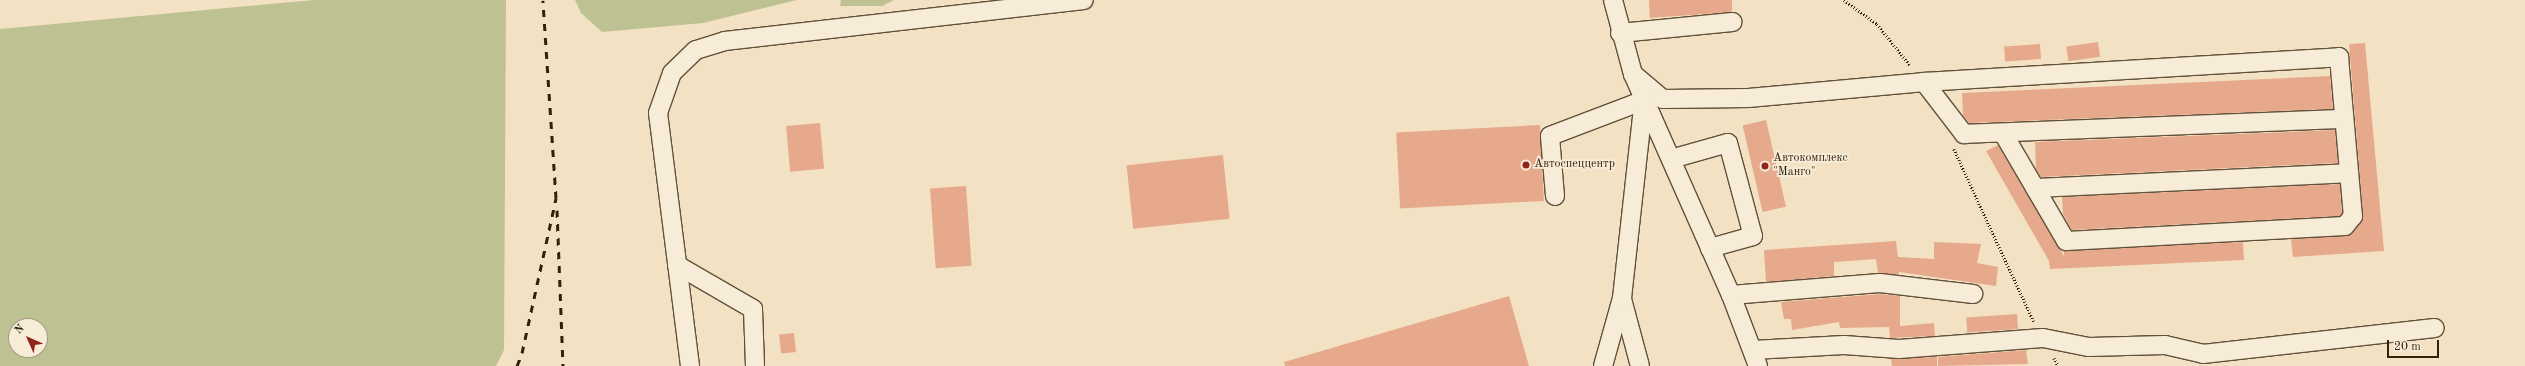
<!DOCTYPE html>
<meta charset="utf-8">
<style>
body{margin:0}
#map{position:relative;width:2525px;height:366px;overflow:hidden;background:#f3e1c3;font-family:"Old Standard TT",serif}
div>[style]{position:absolute}
.green>*{inset:0;background:#bec292}
.building>*{inset:0;background:#e7a98c;transform-origin:0 0}
.path>*{height:2.5px;margin-top:-1.25px;transform-origin:0;background:repeating-linear-gradient(90deg,#30210b 0 1px,transparent 0 3px)}
.roads{filter:drop-shadow(1px 0 #615139) drop-shadow(-1px 0 #615139) drop-shadow(0 1px #615139) drop-shadow(0 -1px #615139)}
.minor>*{height:18px;margin:-9px;padding:0 9px;transform-origin:9px;border-radius:9px;background:#f7ecd8}
.rail>*{height:3px;margin-top:-1.5px;transform-origin:0;background:repeating-linear-gradient(90deg,#30210b 0 7px,transparent 0 14px)}
.dots>*{width:11px;height:11px;translate:-50% -50%;box-sizing:border-box;border:2px solid #f7ecd8;border-radius:50%}
span{translate:-50% -50%;white-space:nowrap;text-align:center;line-height:1.15;-webkit-text-stroke:3.5px #f7ecd8;paint-order:stroke}
.poi-label{font-size:12px;color:#30210b}
.left{translate:0 -50%;text-align:left}
.north{position:absolute;left:8px;top:318px;width:40px;height:40px;box-sizing:border-box;background:#f7ecd8;border:1px solid #a79b86;border-radius:50%;rotate:315deg;font-size:11px;font-weight:700;line-height:16px;text-align:center;color:#30210b}
.north::after{content:'';display:block;margin:auto;width:14px;height:18px;background:#8f2418;clip-path:polygon(50% 0,100% 100%,50% 72%,0 100%)}
.scale{position:absolute;left:2387px;top:340px;width:52px;height:18px;box-sizing:border-box;border:2px solid #30210b;border-top:0;padding-left:5px;font-size:12px;line-height:14px;white-space:nowrap;color:#30210b;-webkit-text-stroke:3px #f7ecd8;paint-order:stroke}
</style>
<div id="map">
<div class="green">
<div style="clip-path:polygon(evenodd,314px 0,506px 0,504px 350px,496px 366px,0 366px,0 29px,314px 0,16px 326px,40px 326px,40px 350px,16px 350px,16px 326px)"></div>
<div style="clip-path:polygon(575px 0,797px 0,703px 23px,602px 32px,581px 13px)"></div>
<div style="clip-path:polygon(841px 0,894px 0,882px 6px,840px 6px)"></div>
</div>
<div class="building">
<div style="clip-path:polygon(1649px 0,1732px 0,1732px 12px,1650px 18px)"></div>
<div style="left:2098px;top:42px;width:15px;height:32px;rotate:82deg"></div>
<div style="clip-path:polygon(2365px 43px,2384px 251px,2293px 257px,2291px 239px,2346px 236px,2353px 233px,2361px 222px,2363px 215px,2349px 44px)"></div>
<div style="left:2040px;top:44px;width:15px;height:36px;rotate:86deg"></div>
<div style="clip-path:polygon(2330px 76px,2333px 109px,1969px 123px,1963px 115px,1962px 93px)"></div>
<div style="left:1766px;top:120px;width:89px;height:24px;rotate:77deg"></div>
<div style="left:820px;top:123px;width:46px;height:34px;rotate:85deg"></div>
<div style="left:1540px;top:125px;width:76px;height:144px;rotate:87deg"></div>
<div style="clip-path:polygon(2335px 130px,2338px 163px,2041px 177px,2036px 169px,2035px 142px)"></div>
<div style="clip-path:polygon(1998px 145px,2064px 256px,2064px 251px,2243px 242px,2244px 260px,2050px 269px,2049px 261px,1986px 151px)"></div>
<div style="left:1223px;top:155px;width:64px;height:97px;rotate:84deg"></div>
<div style="clip-path:polygon(2340px 184px,2342px 213px,2340px 216px,2072px 230px,2063px 214px,2062px 197px)"></div>
<div style="left:966px;top:186px;width:80px;height:36px;rotate:86deg"></div>
<div style="clip-path:polygon(1896px 241px,1898px 257px,1934px 259px,1934px 242px,1981px 244px,1977px 263px,1998px 267px,1996px 286px,1899px 272px,1899px 275px,1878px 273px,1876px 259px,1834px 262px,1834px 276px,1766px 282px,1764px 250px)"></div>
<div style="clip-path:polygon(1880px 294px,1900px 296px,1900px 326px,1934px 323px,1935px 336px,1890px 338px,1889px 327px,1840px 328px,1839px 322px,1792px 330px,1791px 319px,1784px 319px,1781px 302px)"></div>
<div style="clip-path:polygon(1509px 296px,1529px 366px,1285px 366px,1284px 362px)"></div>
<div style="left:2017px;top:314px;width:15px;height:51px;rotate:86deg"></div>
<div style="left:794px;top:333px;width:19px;height:15px;rotate:84deg"></div>
<div style="clip-path:polygon(2026px 350px,2028px 364px,1938px 366px,1938px 357px)"></div>
<div style="clip-path:polygon(1937px 357px,1937px 366px,1892px 366px,1891px 359px)"></div>
</div>
<div class="path">
<div style="left:1844px;top:0;width:41px;rotate:36deg"></div>
<div style="left:1877px;top:24px;width:53px;rotate:51.2deg"></div>
<div style="left:1954px;top:149px;width:191px;rotate:65.2deg"></div>
<div style="left:2054px;top:358px;width:9px;rotate:63deg"></div>
</div>
<div class="roads">
<div class="minor">
<div style="left:1613px;top:0;width:77px;rotate:74.9deg"></div>
<div style="left:1633px;top:74px;width:242px;rotate:66.1deg"></div>
<div style="left:1731px;top:295px;width:76px;rotate:69.2deg"></div>
<div style="left:1620px;top:33px;width:113px;rotate:-5.6deg"></div>
<div style="left:1633px;top:74px;width:39px;rotate:40deg"></div>
<div style="left:1663px;top:99px;width:86px;rotate:-0.7deg"></div>
<div style="left:1749px;top:98px;width:176px;rotate:-5.2deg"></div>
<div style="left:1924px;top:82px;width:416px;rotate:-3.4deg"></div>
<div style="left:2339px;top:57px;width:160px;rotate:85deg"></div>
<div style="left:2353px;top:216px;width:13px;rotate:129deg"></div>
<div style="left:2345px;top:226px;width:279px;rotate:176.9deg"></div>
<div style="left:2066px;top:241px;width:125px;rotate:-120.3deg"></div>
<div style="left:1924px;top:82px;width:66px;rotate:52.4deg"></div>
<div style="left:1964px;top:134px;width:380px;rotate:-2.3deg"></div>
<div style="left:1671px;top:159px;width:59px;rotate:-15.7deg"></div>
<div style="left:1728px;top:143px;width:96px;rotate:75deg"></div>
<div style="left:1753px;top:236px;width:45px;rotate:164.4deg"></div>
<div style="left:2035px;top:188px;width:314px;rotate:-2.7deg"></div>
<div style="left:1555px;top:196px;width:60px;rotate:-94.8deg"></div>
<div style="left:1550px;top:136px;width:102px;rotate:-20.8deg"></div>
<div style="left:677px;top:265px;width:88px;rotate:30.1deg"></div>
<div style="left:753px;top:309px;width:57px;rotate:88deg"></div>
<div style="left:1731px;top:295px;width:149px;rotate:-4.6deg"></div>
<div style="left:1880px;top:283px;width:94px;rotate:6.7deg"></div>
<div style="left:1622px;top:299px;width:69px;rotate:75deg"></div>
<div style="left:1753px;top:350px;width:91px;rotate:-3.1deg"></div>
<div style="left:1844px;top:345px;width:55px;rotate:4.2deg"></div>
<div style="left:1899px;top:349px;width:144px;rotate:-4.4deg"></div>
<div style="left:2043px;top:338px;width:47px;rotate:11.1deg"></div>
<div style="left:2089px;top:347px;width:76px;rotate:-1.5deg"></div>
<div style="left:2165px;top:345px;width:39px;rotate:13deg"></div>
<div style="left:2203px;top:354px;width:233px;rotate:-6.4deg"></div>
<div style="left:690px;top:366px;width:255px;rotate:-97.2deg"></div>
<div style="left:658px;top:113px;width:42px;rotate:-70.7deg"></div>
<div style="left:672px;top:73px;width:33px;rotate:-44deg"></div>
<div style="left:696px;top:50px;width:30px;rotate:-17deg"></div>
<div style="left:725px;top:41px;width:361px;rotate:-6.5deg"></div>
<div style="left:1603px;top:366px;width:71px;rotate:-74.4deg"></div>
<div style="left:1622px;top:298px;width:199px;rotate:-83.7deg"></div>
</div>
</div>
<div class="rail">
<div style="left:557px;top:210px;width:156px;rotate:87.8deg"></div>
<div style="left:517px;top:366px;width:14px;rotate:-69deg"></div>
<div style="left:522px;top:353px;width:159px;rotate:-77.6deg"></div>
<div style="left:556px;top:198px;width:198px;rotate:-93.8deg"></div>
</div>
<div class="dots">
<div style="left:1526px;top:165px;background:#8f2418"></div>
<div style="left:1765px;top:166px;background:#8f2418"></div>
</div>
<div class="poi-label">
<span class="left" style="left:1773px;top:166px">Автокомплекс<br>"Манго"</span>
<span class="left" style="left:1534px;top:165px">Автоспеццентр</span>
</div>
<div class="north">N</div>
<div class="scale">20 m</div>
</div>
